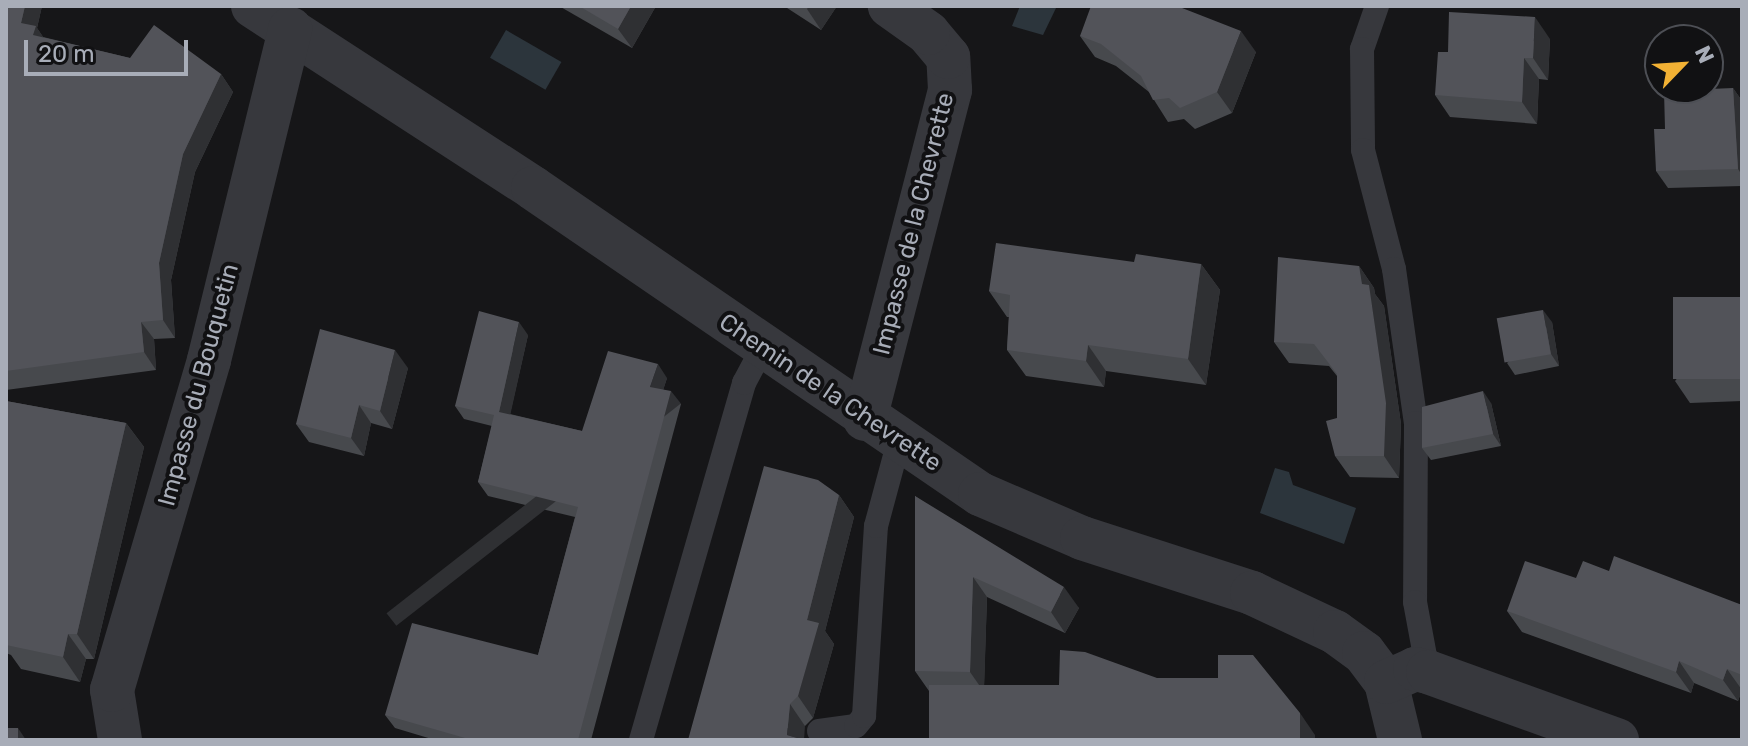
<!DOCTYPE html>
<style>
body{margin:0}
#map{position:relative;width:1748px;height:746px;overflow:hidden;background:#161618;font-family:Rubik,sans-serif}
div>[style]{position:absolute}
.water>*{inset:0;background:#2c353c;transform-origin:0 0}
.service>*{height:24px;margin:-12px;padding:0 12px;transform-origin:12px;border-radius:12px;background:#37383d}
.minor>*{height:44px;margin:-22px;padding:0 22px;transform-origin:22px;border-radius:22px;background:#37383d}
.wall>*{inset:0;background:#47494d}
.shaded-wall>*{inset:0;background:#2f3033;transform-origin:0 0}
.building>*{inset:0;background:#525359;transform-origin:0 0}
span{translate:-50% -50%;white-space:nowrap;text-align:center;line-height:1.15;-webkit-text-stroke:8px #111113;paint-order:stroke}
.street-label{font-size:24px;color:#a8adb8}
.frame{position:absolute;inset:0;border:8px solid #a8adb8;pointer-events:none}
.north{position:absolute;left:1644px;top:24px;width:80px;height:80px;box-sizing:border-box;background:#111113;border:2px solid #4d4f55;border-radius:50%;rotate:65deg;font-size:22px;font-weight:700;line-height:32px;text-align:center;color:#a8adb8}
.north::after{content:'';display:block;margin:auto;width:28px;height:36px;background:#f2b134;clip-path:polygon(50% 0,100% 100%,50% 72%,0 100%)}
.scale{position:absolute;left:24px;top:40px;width:164px;height:36px;box-sizing:border-box;border:4px solid #a8adb8;border-top:0;padding-left:10px;font-size:24px;line-height:28px;white-space:nowrap;color:#a8adb8;-webkit-text-stroke:6px #111113;paint-order:stroke}
</style>
<div id="map">
<div class="water">
<div style="clip-path:polygon(1020px 6px,1057px 6px,1043px 35px,1012px 26px)"></div>
<div style="left:506px;top:30px;width:64px;height:32px;rotate:30deg"></div>
<div style="clip-path:polygon(1275px 468px,1289px 472px,1293px 485px,1356px 508px,1344px 544px,1260px 513px)"></div>
</div>
<div class="service">
<div style="left:1377px;top:6px;width:46px;rotate:109.2deg"></div>
<div style="left:1362px;top:49px;width:101px;rotate:89.4deg"></div>
<div style="left:1363px;top:150px;width:123px;rotate:75.4deg"></div>
<div style="left:1394px;top:269px;width:156px;rotate:81.9deg"></div>
<div style="left:1416px;top:423px;width:179px;rotate:90.3deg"></div>
<div style="left:1415px;top:602px;width:71px;rotate:79.5deg"></div>
<div style="left:819px;top:731px;width:37px;rotate:-8deg"></div>
<div style="left:856px;top:726px;width:13px;rotate:-51deg"></div>
<div style="left:864px;top:716px;width:190px;rotate:-86.4deg"></div>
<div style="left:876px;top:526px;width:88px;rotate:-74.9deg"></div>
<div style="left:641px;top:740px;width:372px;rotate:-73.9deg"></div>
<div style="left:744px;top:383px;width:40px;rotate:-62deg"></div>
</div>
<div class="minor">
<div style="left:253px;top:6px;width:334px;rotate:33deg"></div>
<div style="left:533px;top:188px;width:542px;rotate:34.39deg"></div>
<div style="left:980px;top:494px;width:111px;rotate:23.3deg"></div>
<div style="left:1082px;top:538px;width:179px;rotate:17.9deg"></div>
<div style="left:1252px;top:593px;width:92px;rotate:25.2deg"></div>
<div style="left:1335px;top:632px;width:36px;rotate:36deg"></div>
<div style="left:1364px;top:653px;width:36px;rotate:53deg"></div>
<div style="left:1386px;top:682px;width:60px;rotate:76.4deg"></div>
<div style="left:865px;top:419px;width:340px;rotate:-75.5deg"></div>
<div style="left:950px;top:90px;width:33px;rotate:-93deg"></div>
<div style="left:948px;top:57px;width:31px;rotate:-130deg"></div>
<div style="left:928px;top:33px;width:47px;rotate:-144.6deg"></div>
<div style="left:1386px;top:682px;width:32px;rotate:-24deg"></div>
<div style="left:1415px;top:669px;width:13px;rotate:13deg"></div>
<div style="left:1428px;top:672px;width:201px;rotate:19.8deg"></div>
<div style="left:120px;top:740px;width:51px;rotate:-99.1deg"></div>
<div style="left:112px;top:690px;width:344px;rotate:-73.6deg"></div>
<div style="left:209px;top:360px;width:341px;rotate:-76.2deg"></div>
</div>
<div class="wall">
<div style="clip-path:polygon(6px 6px,42px 6px,37px 28px,43px 37px,130px 58px,221px 74px,233px 92px,195px 172px,171px 280px,175px 338px,154px 339px,156px 370px,6px 390px)"></div>
<div style="clip-path:polygon(559px 6px,656px 6px,632px 48px)"></div>
<div style="clip-path:polygon(784px 6px,837px 6px,821px 30px)"></div>
<div style="clip-path:polygon(1080px 36px,1256px 52px,1232px 113px,1195px 129px,1184px 119px,1168px 122px,1149px 92px,1116px 66px,1095px 57px)"></div>
<div style="clip-path:polygon(1550px 39px,1548px 80px,1539px 79px,1537px 124px,1450px 117px,1435px 95px,1448px 52px)"></div>
<div style="clip-path:polygon(1733px 88px,1742px 101px,1742px 186px,1668px 188px,1656px 171px,1665px 129px)"></div>
<div style="clip-path:polygon(1134px 262px,1201px 264px,1220px 290px,1206px 385px,1106px 371px,1104px 387px,1026px 376px,1007px 350px,1009px 317px,1007px 317px,989px 291px)"></div>
<div style="clip-path:polygon(1359px 266px,1374px 288px,1375px 294px,1384px 306px,1401px 424px,1399px 478px,1350px 477px,1335px 456px,1337px 418px,1337px 376px,1329px 366px,1289px 363px,1274px 342px)"></div>
<div style="clip-path:polygon(1742px 297px,1742px 401px,1690px 403px,1675px 381px)"></div>
<div style="clip-path:polygon(1552px 322px,1559px 366px,1515px 375px,1507px 363px)"></div>
<div style="clip-path:polygon(528px 335px,510px 414px,582px 431px,667px 378px,663px 390px,681px 404px,591px 740px,435px 740px,395px 728px,385px 715px,538px 655px,575px 517px,488px 496px,478px 482px,492px 426px,464px 419px,455px 406px)"></div>
<div style="clip-path:polygon(408px 368px,392px 429px,371px 423px,364px 456px,309px 442px,296px 424px)"></div>
<div style="clip-path:polygon(6px 401px,126px 423px,144px 447px,94px 659px,86px 659px,80px 682px,21px 669px,11px 655px,6px 653px)"></div>
<div style="clip-path:polygon(1491px 403px,1501px 446px,1431px 460px,1422px 448px)"></div>
<div style="clip-path:polygon(839px 495px,854px 517px,825px 631px,834px 644px,813px 718px,805px 726px,688px 740px)"></div>
<div style="clip-path:polygon(915px 496px,1079px 608px,1065px 633px,987px 597px,984px 685px,1315px 735px,1315px 740px,929px 740px,929px 691px,915px 671px)"></div>
<div style="clip-path:polygon(1609px 571px,1742px 605px,1742px 690px,1738px 701px,1694px 683px,1691px 693px,1522px 632px,1507px 611px,1576px 578px)"></div>
</div>
<div class="shaded-wall">
<div style="clip-path:polygon(25px 6px,42px 6px,37px 28px,48px 44px,45px 52px,21px 23px)"></div>
<div style="clip-path:polygon(631px 6px,656px 6px,632px 48px,618px 29px)"></div>
<div style="clip-path:polygon(809px 6px,837px 6px,821px 30px,807px 9px)"></div>
<div style="clip-path:polygon(1535px 17px,1550px 39px,1548px 80px,1533px 58px)"></div>
<div style="clip-path:polygon(1241px 31px,1256px 52px,1232px 113px,1217px 92px)"></div>
<div style="clip-path:polygon(1524px 58px,1539px 79px,1537px 124px,1522px 102px)"></div>
<div style="clip-path:polygon(221px 74px,233px 92px,195px 172px,171px 280px,175px 338px,163px 320px,159px 263px,183px 154px)"></div>
<div style="clip-path:polygon(1733px 88px,1742px 101px,1742px 175px,1738px 169px)"></div>
<div style="clip-path:polygon(1201px 264px,1220px 290px,1206px 385px,1188px 359px)"></div>
<div style="clip-path:polygon(1359px 266px,1374px 288px,1375px 294px,1384px 306px,1401px 424px,1399px 478px,1384px 456px)"></div>
<div style="clip-path:polygon(1543px 310px,1552px 322px,1559px 366px,1551px 354px)"></div>
<div style="clip-path:polygon(141px 322px,154px 339px,156px 370px,144px 352px)"></div>
<div style="clip-path:polygon(519px 322px,528px 335px,508px 425px,499px 412px)"></div>
<div style="clip-path:polygon(1088px 345px,1106px 371px,1104px 387px,1086px 361px)"></div>
<div style="clip-path:polygon(395px 350px,408px 368px,392px 429px,380px 411px)"></div>
<div style="clip-path:polygon(658px 364px,667px 378px,660px 400px,650px 387px)"></div>
<div style="left:671px;top:391px;width:16px;height:361px;rotate:52deg"></div>
<div style="clip-path:polygon(1483px 391px,1491px 403px,1501px 446px,1493px 434px)"></div>
<div style="clip-path:polygon(359px 405px,371px 423px,364px 456px,351px 438px)"></div>
<div style="clip-path:polygon(126px 423px,144px 447px,94px 659px,77px 634px)"></div>
<div style="clip-path:polygon(839px 495px,854px 517px,825px 631px,834px 644px,813px 718px,798px 696px,807px 620px)"></div>
<div style="clip-path:polygon(973px 577px,987px 597px,984px 692px,970px 672px)"></div>
<div style="clip-path:polygon(1064px 587px,1079px 608px,1065px 633px,1051px 612px)"></div>
<div style="clip-path:polygon(68px 634px,86px 659px,80px 682px,63px 657px)"></div>
<div style="clip-path:polygon(1679px 661px,1694px 683px,1691px 693px,1676px 672px)"></div>
<div style="clip-path:polygon(1727px 669px,1742px 690px,1738px 701px,1723px 680px)"></div>
<div style="clip-path:polygon(790px 704px,805px 726px,804px 740px,787px 735px)"></div>
<div style="clip-path:polygon(1300px 713px,1315px 735px,1315px 740px,1300px 740px)"></div>
<div style="clip-path:polygon(18px 728px,26px 740px,18px 740px)"></div>
</div>
<div class="building">
<div style="clip-path:polygon(6px 6px,25px 6px,21px 23px,36px 26px,33px 35px,130px 58px,154px 25px,221px 74px,183px 154px,159px 263px,163px 320px,141px 322px,144px 352px,6px 371px)"></div>
<div style="clip-path:polygon(579px 6px,631px 6px,618px 29px)"></div>
<div style="clip-path:polygon(1091px 6px,1177px 6px,1241px 31px,1217px 92px,1180px 108px,1169px 98px,1153px 100px,1141px 76px,1101px 44px,1080px 36px)"></div>
<div style="clip-path:polygon(1449px 12px,1535px 17px,1533px 58px,1524px 58px,1522px 102px,1435px 95px,1438px 52px,1448px 52px)"></div>
<div style="clip-path:polygon(1733px 88px,1738px 169px,1656px 171px,1654px 129px,1665px 129px,1664px 91px)"></div>
<div style="clip-path:polygon(996px 243px,1134px 262px,1136px 254px,1201px 264px,1188px 359px,1088px 345px,1086px 361px,1007px 350px,1010px 295px,989px 291px)"></div>
<div style="clip-path:polygon(1278px 257px,1359px 266px,1362px 284px,1369px 285px,1386px 403px,1384px 456px,1335px 456px,1326px 421px,1337px 418px,1337px 374px,1314px 344px,1274px 342px)"></div>
<div style="left:1742px;top:297px;width:82px;height:69px;rotate:90deg"></div>
<div style="left:1543px;top:310px;width:45px;height:47px;rotate:80deg"></div>
<div style="clip-path:polygon(479px 311px,519px 322px,499px 412px,582px 431px,608px 351px,658px 364px,650px 387px,671px 391px,578px 740px,472px 740px,385px 715px,412px 623px,538px 655px,578px 507px,478px 482px,494px 415px,455px 406px)"></div>
<div style="clip-path:polygon(320px 329px,395px 350px,380px 411px,359px 405px,351px 438px,296px 424px)"></div>
<div style="clip-path:polygon(1483px 391px,1493px 434px,1422px 448px,1422px 407px)"></div>
<div style="clip-path:polygon(6px 401px,126px 423px,77px 634px,68px 634px,63px 657px,6px 645px)"></div>
<div style="clip-path:polygon(764px 466px,818px 480px,839px 495px,807px 620px,819px 623px,798px 696px,790px 704px,787px 735px,804px 740px,688px 740px)"></div>
<div style="clip-path:polygon(915px 496px,1064px 587px,1051px 612px,973px 577px,970px 672px,915px 671px)"></div>
<div style="clip-path:polygon(1614px 556px,1742px 605px,1742px 675px,1727px 669px,1723px 680px,1679px 661px,1676px 672px,1507px 611px,1525px 561px,1576px 578px,1583px 561px,1609px 571px)"></div>
<div style="clip-path:polygon(1060px 650px,1085px 652px,1157px 678px,1218px 678px,1218px 655px,1253px 655px,1300px 713px,1300px 740px,929px 740px,929px 685px,1059px 685px)"></div>
<div style="left:6px;top:728px;width:12px;height:12px"></div>
</div>
<div class="street-label">
<span style="left:914px;top:224px;rotate:-76deg">Impasse de la Chevrette</span>
<span style="left:199px;top:385px;rotate:-75deg">Impasse du Bouquetin</span>
<span style="left:830px;top:393px;rotate:34deg">Chemin de la Chevrette</span>
</div>
<div class="frame"></div>
<div class="north">N</div>
<div class="scale">20 m</div>
</div>
